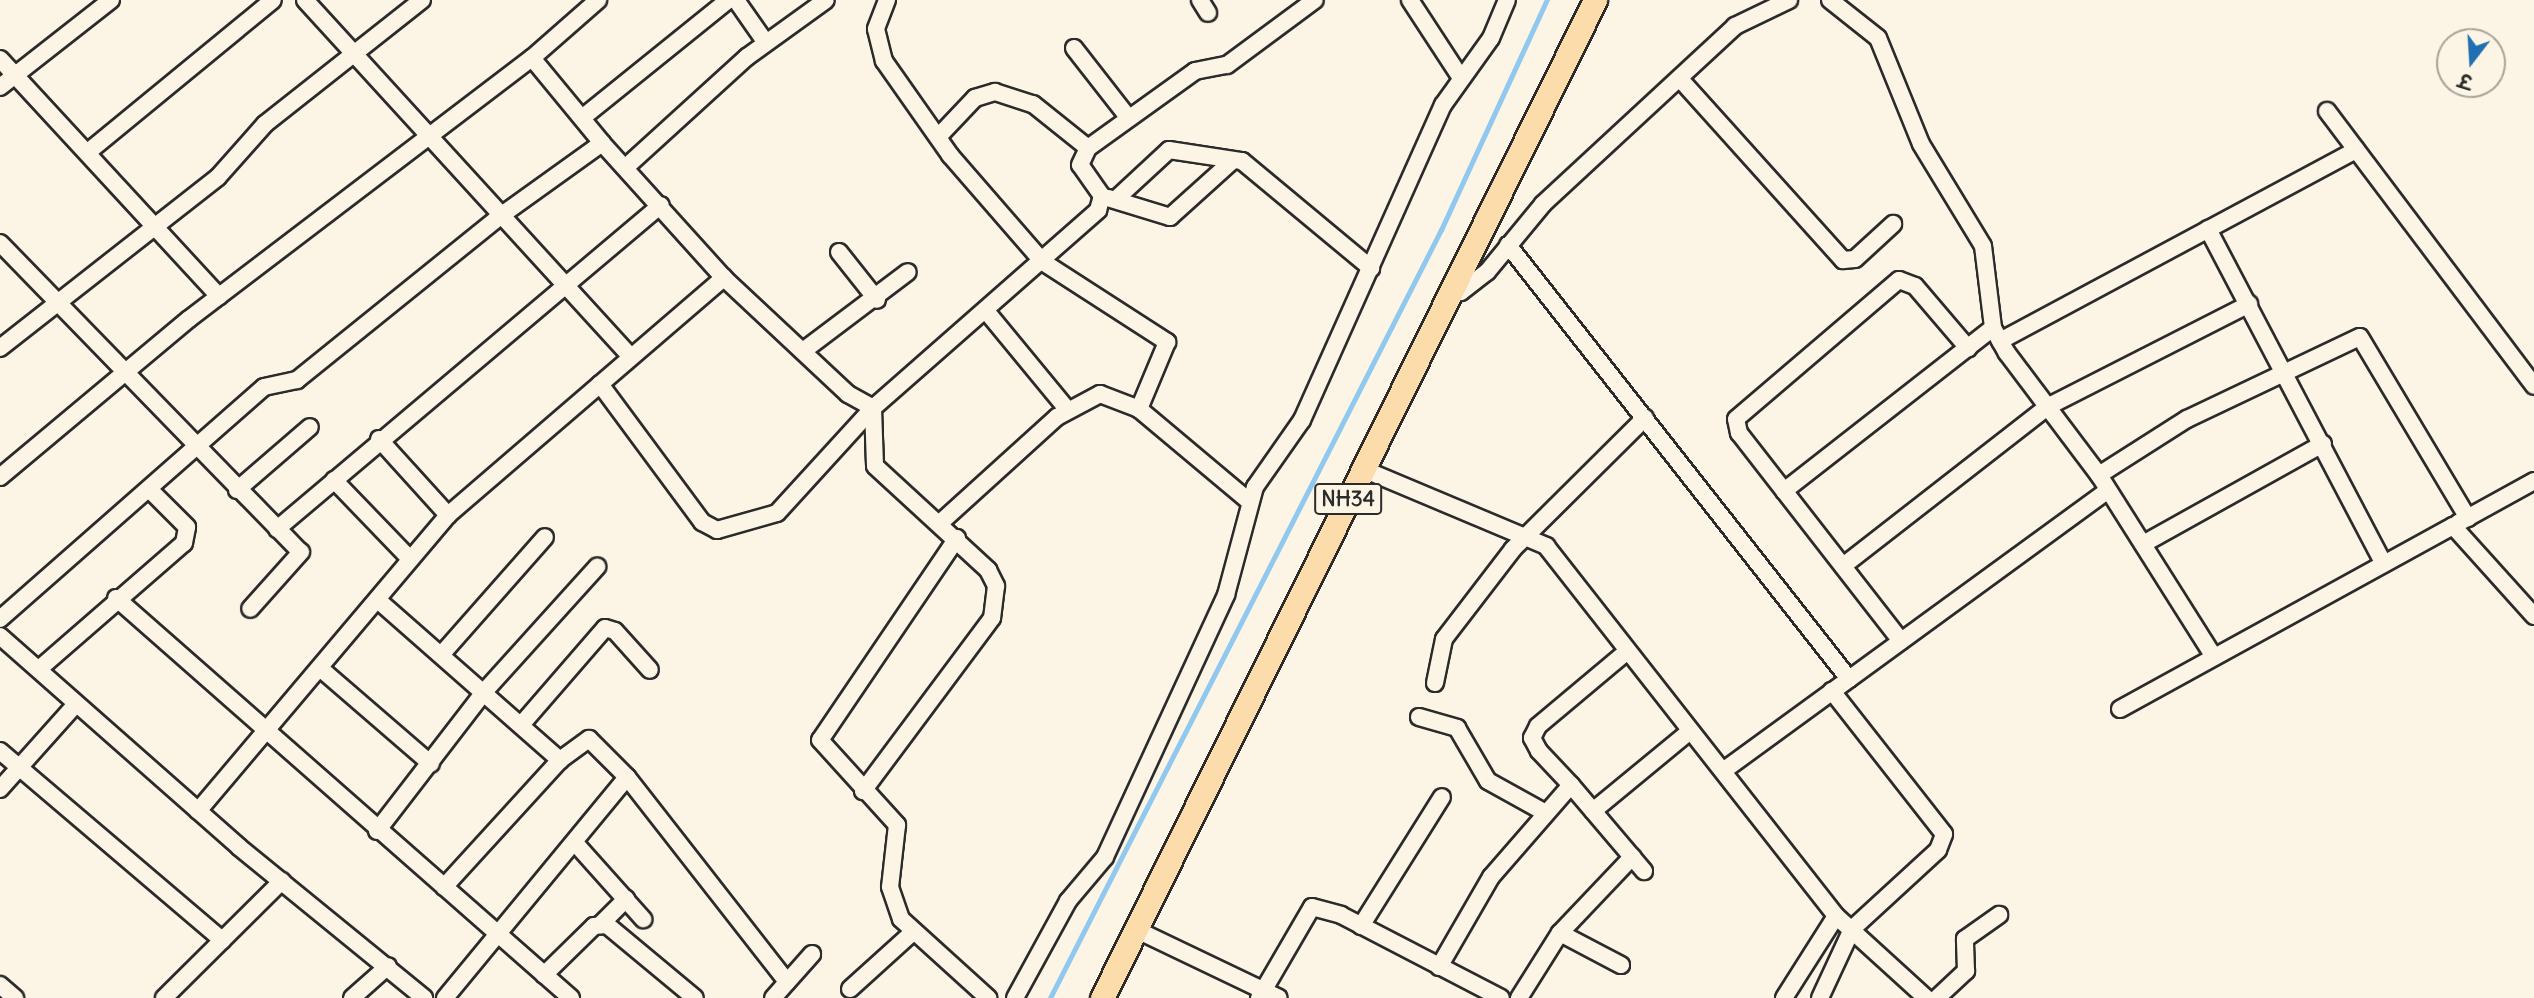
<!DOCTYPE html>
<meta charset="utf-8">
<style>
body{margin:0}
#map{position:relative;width:2534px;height:998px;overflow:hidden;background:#fcf5e5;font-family:Delius,"Playpen Sans Deva",sans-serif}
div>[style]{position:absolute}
.stream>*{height:4.5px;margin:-2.25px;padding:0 2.25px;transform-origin:2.25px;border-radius:2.25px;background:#90c8ef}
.roads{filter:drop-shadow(2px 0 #2b2b2b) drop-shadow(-2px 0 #2b2b2b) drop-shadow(0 2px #2b2b2b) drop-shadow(0 -2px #2b2b2b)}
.minor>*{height:16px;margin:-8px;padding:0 8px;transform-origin:8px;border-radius:8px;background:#fcf5e5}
.highway>*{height:23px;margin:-11.5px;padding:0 11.5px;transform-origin:11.5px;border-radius:11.5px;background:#fddcac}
span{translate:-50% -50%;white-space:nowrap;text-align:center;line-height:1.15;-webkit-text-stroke:5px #fcf5e5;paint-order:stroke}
.shield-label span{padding:2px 5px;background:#fcf5e5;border:2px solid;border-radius:5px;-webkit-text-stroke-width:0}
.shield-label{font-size:21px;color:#2b2b2b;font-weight:700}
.north{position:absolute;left:2436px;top:28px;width:70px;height:70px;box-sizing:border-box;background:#fcf5e5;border:2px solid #a8a49b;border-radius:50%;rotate:197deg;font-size:19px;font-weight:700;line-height:28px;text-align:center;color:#2b2b2b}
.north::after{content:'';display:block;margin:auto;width:24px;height:32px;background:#1f6fb2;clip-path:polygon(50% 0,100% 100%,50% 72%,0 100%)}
</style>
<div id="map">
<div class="stream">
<div style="left:1050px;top:998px;width:862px;rotate:-63.02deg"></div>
<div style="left:1441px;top:230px;width:253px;rotate:-65.3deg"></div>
</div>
<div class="roads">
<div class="minor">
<div style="left:305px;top:0;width:482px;rotate:47.6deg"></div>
<div style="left:736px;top:0;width:52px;rotate:55.1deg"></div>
<div style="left:887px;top:0;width:31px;rotate:111deg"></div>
<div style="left:876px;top:29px;width:33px;rotate:76deg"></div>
<div style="left:884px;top:61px;width:115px;rotate:54.9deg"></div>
<div style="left:950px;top:155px;width:142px;rotate:49deg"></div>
<div style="left:1043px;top:262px;width:148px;rotate:32.8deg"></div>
<div style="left:1167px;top:342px;width:73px;rotate:112.7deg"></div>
<div style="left:1200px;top:0;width:15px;rotate:58deg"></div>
<div style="left:1410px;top:0;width:93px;rotate:56.8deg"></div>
<div style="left:1830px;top:0;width:61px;rotate:38.4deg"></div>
<div style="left:1878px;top:38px;width:114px;rotate:67.9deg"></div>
<div style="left:1921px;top:144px;width:119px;rotate:58.7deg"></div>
<div style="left:1983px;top:246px;width:83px;rotate:83deg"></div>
<div style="left:1993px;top:328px;width:29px;rotate:61deg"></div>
<div style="left:2007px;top:353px;width:153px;rotate:53deg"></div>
<div style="left:2099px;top:475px;width:215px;rotate:57.7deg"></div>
<div style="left:1074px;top:48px;width:88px;rotate:52deg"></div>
<div style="left:532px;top:58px;width:110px;rotate:50.5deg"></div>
<div style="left:0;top:59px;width:323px;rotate:47.3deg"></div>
<div style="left:1680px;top:79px;width:244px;rotate:48deg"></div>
<div style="left:1843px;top:260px;width:12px;rotate:-5deg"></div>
<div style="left:1855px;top:259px;width:52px;rotate:-42.6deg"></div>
<div style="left:0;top:87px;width:141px;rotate:-38.1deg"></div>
<div style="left:2327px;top:111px;width:344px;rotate:53deg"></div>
<div style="left:582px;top:118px;width:188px;rotate:-38.9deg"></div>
<div style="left:938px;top:137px;width:54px;rotate:-46.5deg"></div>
<div style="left:975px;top:98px;width:21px;rotate:-17deg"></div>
<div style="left:995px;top:92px;width:40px;rotate:18deg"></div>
<div style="left:1033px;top:104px;width:70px;rotate:38.7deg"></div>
<div style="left:88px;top:152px;width:239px;rotate:-39.4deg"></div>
<div style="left:626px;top:167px;width:164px;rotate:-42.3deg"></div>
<div style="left:747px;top:57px;width:97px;rotate:-35.8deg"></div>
<div style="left:1108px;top:198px;width:65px;rotate:17deg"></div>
<div style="left:1170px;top:217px;width:82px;rotate:-42deg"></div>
<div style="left:1116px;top:199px;width:72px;rotate:-42.8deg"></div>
<div style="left:1169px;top:150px;width:74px;rotate:8.6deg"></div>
<div style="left:1242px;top:161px;width:168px;rotate:39.7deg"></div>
<div style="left:2208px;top:229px;width:378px;rotate:62.3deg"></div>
<div style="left:0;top:243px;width:431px;rotate:45.8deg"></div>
<div style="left:301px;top:552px;width:76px;rotate:131.8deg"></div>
<div style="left:1508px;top:245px;width:552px;rotate:51.84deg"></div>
<div style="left:839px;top:252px;width:61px;rotate:51.6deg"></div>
<div style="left:1447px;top:294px;width:14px;rotate:-8deg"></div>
<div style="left:1461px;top:292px;width:33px;rotate:-38deg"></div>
<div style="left:1487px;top:272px;width:88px;rotate:-50.5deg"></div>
<div style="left:1543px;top:204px;width:262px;rotate:-42.8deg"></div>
<div style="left:1735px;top:26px;width:60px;rotate:-25.7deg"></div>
<div style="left:987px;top:312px;width:126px;rotate:50.5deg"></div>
<div style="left:2000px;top:341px;width:404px;rotate:-28.2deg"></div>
<div style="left:0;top:348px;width:277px;rotate:-38.1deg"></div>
<div style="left:218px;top:177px;width:71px;rotate:-48.4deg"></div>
<div style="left:265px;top:124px;width:200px;rotate:-38.3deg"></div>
<div style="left:803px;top:351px;width:131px;rotate:-37deg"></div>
<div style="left:600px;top:384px;width:172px;rotate:53.5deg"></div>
<div style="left:702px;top:522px;width:17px;rotate:28deg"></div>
<div style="left:717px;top:530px;width:62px;rotate:-15.8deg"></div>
<div style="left:777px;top:513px;width:142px;rotate:-47.6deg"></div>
<div style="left:873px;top:408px;width:58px;rotate:88deg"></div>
<div style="left:875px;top:466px;width:154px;rotate:42.6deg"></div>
<div style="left:988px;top:570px;width:18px;rotate:63deg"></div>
<div style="left:996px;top:586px;width:32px;rotate:97deg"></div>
<div style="left:992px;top:618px;width:216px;rotate:126.7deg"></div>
<div style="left:379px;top:439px;width:103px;rotate:47.8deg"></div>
<div style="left:1363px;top:469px;width:199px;rotate:22.8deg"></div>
<div style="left:1546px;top:546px;width:470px;rotate:51.9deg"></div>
<div style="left:1836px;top:916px;width:122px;rotate:42.3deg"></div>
<div style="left:2099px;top:475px;width:104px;rotate:-32.5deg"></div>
<div style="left:2187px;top:419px;width:191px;rotate:-25.4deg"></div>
<div style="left:2360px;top:337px;width:211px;rotate:59.2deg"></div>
<div style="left:0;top:477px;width:246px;rotate:-39.9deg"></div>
<div style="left:189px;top:319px;width:431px;rotate:-37.3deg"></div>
<div style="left:532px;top:58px;width:88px;rotate:-41.3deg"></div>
<div style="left:334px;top:480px;width:108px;rotate:46.1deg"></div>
<div style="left:237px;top:490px;width:96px;rotate:-40.8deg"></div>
<div style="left:1784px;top:491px;width:265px;rotate:-38deg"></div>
<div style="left:940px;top:523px;width:158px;rotate:-42.2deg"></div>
<div style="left:1057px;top:417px;width:49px;rotate:-28.1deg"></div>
<div style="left:1100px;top:394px;width:42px;rotate:21deg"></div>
<div style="left:1139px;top:409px;width:145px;rotate:40deg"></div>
<div style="left:2458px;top:523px;width:87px;rotate:-28.9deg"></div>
<div style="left:277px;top:529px;width:502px;rotate:-40.16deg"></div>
<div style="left:957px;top:538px;width:244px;rotate:124.1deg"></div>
<div style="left:820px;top:740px;width:115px;rotate:47.8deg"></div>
<div style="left:897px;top:825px;width:62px;rotate:96.4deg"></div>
<div style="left:890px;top:887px;width:34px;rotate:71deg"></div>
<div style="left:901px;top:919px;width:118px;rotate:42.2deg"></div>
<div style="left:2143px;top:544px;width:206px;rotate:-29.1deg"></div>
<div style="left:1843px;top:566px;width:259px;rotate:-37.9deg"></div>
<div style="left:2047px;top:407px;width:227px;rotate:-27deg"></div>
<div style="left:116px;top:598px;width:606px;rotate:41.32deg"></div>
<div style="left:380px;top:602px;width:240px;rotate:41.3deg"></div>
<div style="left:0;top:619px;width:351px;rotate:-41.3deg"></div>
<div style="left:264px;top:387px;width:34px;rotate:-12deg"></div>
<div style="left:297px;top:380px;width:260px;rotate:-38.9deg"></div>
<div style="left:499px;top:217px;width:127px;rotate:-35.7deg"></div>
<div style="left:602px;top:143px;width:182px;rotate:47.9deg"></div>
<div style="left:724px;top:278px;width:170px;rotate:43.1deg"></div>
<div style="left:848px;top:394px;width:29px;rotate:29deg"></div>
<div style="left:873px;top:408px;width:300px;rotate:-41.3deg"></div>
<div style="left:1098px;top:210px;width:15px;rotate:-74deg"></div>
<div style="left:1102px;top:196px;width:38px;rotate:-125deg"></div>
<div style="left:1080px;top:165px;width:19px;rotate:-65deg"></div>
<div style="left:1088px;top:148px;width:132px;rotate:-35.7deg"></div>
<div style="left:1195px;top:71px;width:33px;rotate:-11deg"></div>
<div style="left:1227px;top:65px;width:109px;rotate:-36.5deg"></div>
<div style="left:0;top:636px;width:319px;rotate:41.4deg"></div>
<div style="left:239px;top:847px;width:239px;rotate:39.2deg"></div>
<div style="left:1901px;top:641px;width:264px;rotate:-127.9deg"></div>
<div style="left:1739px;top:433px;width:14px;rotate:-102deg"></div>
<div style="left:1736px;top:419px;width:214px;rotate:-40.5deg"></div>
<div style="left:1899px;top:280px;width:17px;rotate:21deg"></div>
<div style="left:1915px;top:286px;width:82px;rotate:49.5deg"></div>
<div style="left:441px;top:655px;width:157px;rotate:-48.6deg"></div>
<div style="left:39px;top:669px;width:192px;rotate:-41deg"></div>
<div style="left:184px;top:543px;width:16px;rotate:-79deg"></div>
<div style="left:187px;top:527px;width:54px;rotate:-135deg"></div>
<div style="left:321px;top:669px;width:145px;rotate:40.8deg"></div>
<div style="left:1435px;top:683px;width:45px;rotate:-78.4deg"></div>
<div style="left:1444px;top:639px;width:113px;rotate:-52.5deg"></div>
<div style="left:1513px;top:549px;width:186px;rotate:-44.8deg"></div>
<div style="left:2120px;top:709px;width:380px;rotate:-28.8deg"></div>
<div style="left:2453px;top:526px;width:121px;rotate:48deg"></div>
<div style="left:1419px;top:717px;width:40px;rotate:16deg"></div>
<div style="left:1457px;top:728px;width:61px;rotate:59.7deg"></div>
<div style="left:1488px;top:781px;width:66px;rotate:28.9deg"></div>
<div style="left:521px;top:725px;width:128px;rotate:-49.1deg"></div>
<div style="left:605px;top:628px;width:10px;rotate:17deg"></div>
<div style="left:615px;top:631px;width:52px;rotate:48.1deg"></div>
<div style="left:0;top:751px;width:292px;rotate:40.4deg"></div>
<div style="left:1723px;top:771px;width:475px;rotate:-36.1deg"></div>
<div style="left:1571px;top:785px;width:113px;rotate:49.7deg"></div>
<div style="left:0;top:789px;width:114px;rotate:-48.2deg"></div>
<div style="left:198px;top:811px;width:387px;rotate:-49.8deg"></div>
<div style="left:448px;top:515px;width:364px;rotate:-40.7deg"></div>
<div style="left:1593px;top:811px;width:126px;rotate:-39.5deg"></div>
<div style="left:377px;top:831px;width:175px;rotate:-52.4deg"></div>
<div style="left:484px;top:692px;width:169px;rotate:-47.9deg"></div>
<div style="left:576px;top:844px;width:101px;rotate:48.2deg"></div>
<div style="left:444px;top:887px;width:172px;rotate:-47.6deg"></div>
<div style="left:560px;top:760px;width:36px;rotate:-36deg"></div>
<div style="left:589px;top:739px;width:54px;rotate:45deg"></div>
<div style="left:627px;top:777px;width:260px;rotate:52deg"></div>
<div style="left:600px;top:925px;width:37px;rotate:-45deg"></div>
<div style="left:1361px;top:926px;width:152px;rotate:-57.9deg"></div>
<div style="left:1137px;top:930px;width:157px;rotate:25.6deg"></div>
<div style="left:1560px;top:933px;width:69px;rotate:27.7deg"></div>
<div style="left:1439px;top:967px;width:104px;rotate:-60deg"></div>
<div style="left:1491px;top:877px;width:122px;rotate:-49deg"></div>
<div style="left:1571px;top:785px;width:47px;rotate:-133.3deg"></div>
<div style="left:1539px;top:751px;width:15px;rotate:-118deg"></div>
<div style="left:1532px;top:738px;width:13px;rotate:-63deg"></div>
<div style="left:1538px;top:726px;width:114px;rotate:-40deg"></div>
<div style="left:544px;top:975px;width:70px;rotate:-44.4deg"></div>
<div style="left:594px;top:926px;width:13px;rotate:-4deg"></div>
<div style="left:607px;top:925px;width:114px;rotate:39.7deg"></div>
<div style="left:0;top:985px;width:20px;rotate:41deg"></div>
<div style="left:850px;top:989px;width:84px;rotate:-42.1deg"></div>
<div style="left:164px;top:998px;width:166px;rotate:-44.8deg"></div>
<div style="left:352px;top:998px;width:48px;rotate:-41.6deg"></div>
<div style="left:445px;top:998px;width:286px;rotate:-50.5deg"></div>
<div style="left:773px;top:998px;width:59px;rotate:-48.4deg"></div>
<div style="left:1015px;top:998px;width:111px;rotate:-61.3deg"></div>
<div style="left:1068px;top:901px;width:57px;rotate:-49.9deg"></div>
<div style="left:1105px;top:857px;width:289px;rotate:-65.2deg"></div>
<div style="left:1226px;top:595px;width:112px;rotate:-75deg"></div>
<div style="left:1255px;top:487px;width:82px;rotate:-55deg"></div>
<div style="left:1302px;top:420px;width:345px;rotate:-65.9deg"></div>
<div style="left:1443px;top:105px;width:82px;rotate:-54.4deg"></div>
<div style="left:1491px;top:38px;width:41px;rotate:-67.2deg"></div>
<div style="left:1259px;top:998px;width:105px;rotate:-59.8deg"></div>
<div style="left:1312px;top:907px;width:30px;rotate:15deg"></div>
<div style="left:1341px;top:915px;width:180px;rotate:27.4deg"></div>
<div style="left:1519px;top:998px;width:77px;rotate:-57.8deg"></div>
<div style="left:1560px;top:933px;width:105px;rotate:-46.5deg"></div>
<div style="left:1784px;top:998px;width:97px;rotate:-57.6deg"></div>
<div style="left:1820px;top:998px;width:76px;rotate:-65.1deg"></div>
<div style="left:1852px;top:929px;width:117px;rotate:-42.6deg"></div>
<div style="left:1938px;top:850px;width:17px;rotate:-69deg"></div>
<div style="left:1944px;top:834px;width:182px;rotate:-128.1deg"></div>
<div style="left:1937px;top:998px;width:40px;rotate:-43deg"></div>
<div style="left:1966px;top:971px;width:32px;rotate:-92deg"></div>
<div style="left:1965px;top:939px;width:42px;rotate:-35.2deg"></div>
</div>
<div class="highway">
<div style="left:1102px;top:998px;width:1113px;rotate:-63.71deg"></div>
</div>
</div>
<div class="shield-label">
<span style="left:1348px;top:499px">NH34</span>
</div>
<div class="north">उ</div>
</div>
